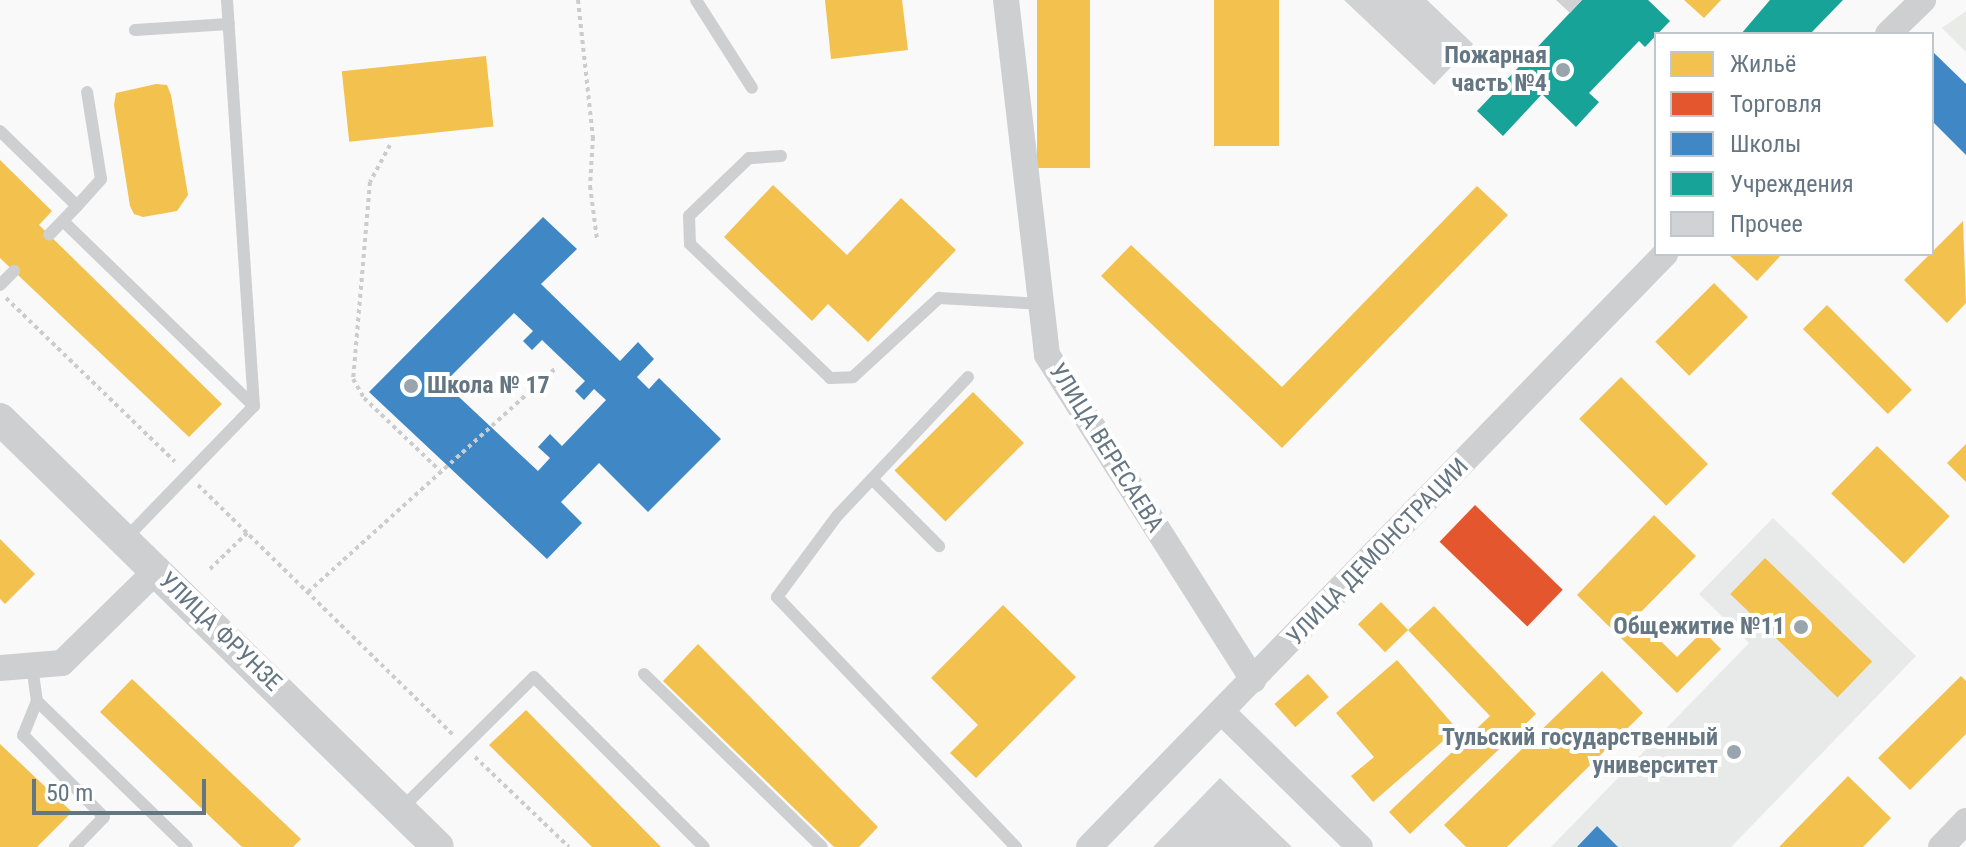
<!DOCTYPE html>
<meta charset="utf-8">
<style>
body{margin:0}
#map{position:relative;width:1966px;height:847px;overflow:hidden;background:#f9f9f9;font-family:"Roboto Condensed",sans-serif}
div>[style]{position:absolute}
.built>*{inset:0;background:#e8e9e9}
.green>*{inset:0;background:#e8ebe6}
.homes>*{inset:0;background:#f2c14e;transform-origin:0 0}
.shops>*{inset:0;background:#e4572e;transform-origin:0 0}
.schools>*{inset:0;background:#3f88c5}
.public>*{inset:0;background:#17a398}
.building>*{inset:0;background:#d0d2d3}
.path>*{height:4px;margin-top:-2px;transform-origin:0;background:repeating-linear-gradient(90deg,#cbcccd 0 4px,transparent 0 8px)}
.service>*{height:12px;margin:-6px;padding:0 6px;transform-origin:6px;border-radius:6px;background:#cecfd0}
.minor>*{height:26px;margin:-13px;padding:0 13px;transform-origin:13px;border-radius:13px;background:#cecfd0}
.tertiary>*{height:32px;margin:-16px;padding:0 16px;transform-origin:16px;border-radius:16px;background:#cecfd0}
.dots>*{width:22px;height:22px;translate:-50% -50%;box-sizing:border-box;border:4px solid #fff;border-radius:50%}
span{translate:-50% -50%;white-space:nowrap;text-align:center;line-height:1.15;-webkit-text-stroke:8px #fff;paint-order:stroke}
.poi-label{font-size:24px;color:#657683;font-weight:700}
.right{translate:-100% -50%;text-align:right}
.left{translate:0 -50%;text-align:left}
.street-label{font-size:24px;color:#657683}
.legend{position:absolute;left:1654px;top:32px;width:280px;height:224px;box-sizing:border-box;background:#fff;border:2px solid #c1c8cd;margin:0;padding:10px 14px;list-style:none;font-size:24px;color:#657683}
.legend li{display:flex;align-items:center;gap:16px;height:40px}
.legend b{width:40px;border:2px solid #c1c8cd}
.scale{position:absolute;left:32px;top:779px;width:174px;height:36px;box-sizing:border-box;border:4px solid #657683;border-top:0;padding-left:10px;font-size:24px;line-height:28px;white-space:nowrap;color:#657683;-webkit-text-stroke:6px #fff;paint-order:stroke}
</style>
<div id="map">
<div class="built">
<div style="clip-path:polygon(1773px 518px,1916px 656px,1731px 847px,1551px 847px,1749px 643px,1699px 594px)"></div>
</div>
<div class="green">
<div style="clip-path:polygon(1966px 11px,1966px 52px,1942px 28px)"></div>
</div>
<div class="homes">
<div style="clip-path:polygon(825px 0,902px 0,908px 50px,831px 59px)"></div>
<div style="left:1037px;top:0;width:53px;height:168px"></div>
<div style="left:1214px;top:0;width:65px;height:146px"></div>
<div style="clip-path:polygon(1684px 0,1721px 0,1704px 18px)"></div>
<div style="left:486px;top:56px;width:71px;height:145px;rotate:84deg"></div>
<div style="clip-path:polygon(156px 84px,167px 85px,171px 95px,188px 195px,177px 211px,143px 217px,134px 214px,130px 206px,114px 105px,116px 93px)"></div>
<div style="clip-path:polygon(0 160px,52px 211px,39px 225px,222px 404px,189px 437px,0 258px)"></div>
<div style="clip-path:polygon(773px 185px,847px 255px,901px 198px,956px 250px,868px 342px,828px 304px,812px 321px,724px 237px)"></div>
<div style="clip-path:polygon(1477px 186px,1508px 215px,1282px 448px,1101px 276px,1131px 245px,1282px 387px)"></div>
<div style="clip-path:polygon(1963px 221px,1966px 303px,1947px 323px,1904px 280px)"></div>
<div style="clip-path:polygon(1728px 254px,1782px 254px,1757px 281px)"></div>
<div style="left:1714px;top:283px;width:48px;height:83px;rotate:45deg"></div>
<div style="left:1827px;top:305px;width:120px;height:34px;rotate:45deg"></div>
<div style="left:1621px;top:377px;width:123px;height:59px;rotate:45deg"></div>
<div style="left:973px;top:392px;width:72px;height:111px;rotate:45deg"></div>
<div style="clip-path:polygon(1966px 444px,1966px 482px,1947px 463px)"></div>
<div style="left:1877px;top:446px;width:101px;height:66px;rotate:44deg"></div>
<div style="clip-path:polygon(1654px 515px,1696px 556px,1636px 617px,1677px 657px,1703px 631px,1721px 649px,1677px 693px,1577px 595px)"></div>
<div style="clip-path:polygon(0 539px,35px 574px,5px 604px,0 599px)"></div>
<div style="left:1765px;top:558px;width:149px;height:50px;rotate:44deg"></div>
<div style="left:1381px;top:602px;width:39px;height:32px;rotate:46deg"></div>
<div style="clip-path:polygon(1003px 605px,1076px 677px,976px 778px,950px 753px,978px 725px,931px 678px)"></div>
<div style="clip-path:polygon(1434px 606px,1536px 714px,1410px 834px,1389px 812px,1490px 716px,1408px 630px)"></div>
<div style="clip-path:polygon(698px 644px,878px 827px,859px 847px,834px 847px,663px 681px)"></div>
<div style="clip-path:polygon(1397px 660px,1457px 729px,1373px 802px,1351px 776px,1374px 757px,1336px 713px)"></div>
<div style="clip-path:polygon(1602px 671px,1643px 713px,1507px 847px,1466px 847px,1444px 825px)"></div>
<div style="left:1308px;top:674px;width:31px;height:45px;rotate:48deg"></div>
<div style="clip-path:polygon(1961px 676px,1966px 681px,1966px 734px,1910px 790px,1878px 758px)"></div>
<div style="clip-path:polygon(132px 679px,301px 839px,293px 847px,242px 847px,100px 712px)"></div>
<div style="clip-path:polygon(526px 710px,661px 847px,592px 847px,489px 745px)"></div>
<div style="clip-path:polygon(0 744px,72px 812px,37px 847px,0 847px)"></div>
<div style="clip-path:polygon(1848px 776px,1891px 818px,1863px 847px,1779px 847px)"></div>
</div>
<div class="shops">
<div style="left:1475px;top:505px;width:122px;height:51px;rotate:44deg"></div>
</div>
<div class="schools">
<div style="clip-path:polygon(1932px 51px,1966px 84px,1966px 155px,1932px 121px)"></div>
<div style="clip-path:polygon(evenodd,543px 217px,577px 249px,541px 284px,620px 361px,638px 342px,654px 359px,637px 377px,649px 389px,659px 378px,721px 439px,648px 512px,599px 463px,561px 502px,582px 523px,547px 559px,369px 392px,543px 217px,514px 313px,533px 331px,523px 341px,532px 350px,542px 340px,585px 381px,575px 391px,584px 400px,594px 389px,606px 400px,562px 446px,550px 434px,538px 447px,550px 458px,538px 471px,444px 383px,514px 313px)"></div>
<div style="clip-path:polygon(1597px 826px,1618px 847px,1577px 847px)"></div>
</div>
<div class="public">
<div style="clip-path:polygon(1582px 0,1648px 0,1670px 21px,1645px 47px,1639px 41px,1589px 93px,1599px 102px,1576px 127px,1542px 94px,1503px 136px,1477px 111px)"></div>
<div style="clip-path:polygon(1770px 0,1843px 0,1810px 34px,1741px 34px)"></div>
</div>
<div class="building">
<div style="clip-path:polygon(1344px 0,1427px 0,1473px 44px,1434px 85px)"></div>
<div style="clip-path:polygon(1556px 0,1582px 0,1570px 13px)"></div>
<div style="clip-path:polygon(1220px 778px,1292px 847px,1153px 847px)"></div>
</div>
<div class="path">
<div style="left:578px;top:0;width:138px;rotate:83.8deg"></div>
<div style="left:593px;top:137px;width:49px;rotate:93.5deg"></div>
<div style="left:590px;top:186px;width:53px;rotate:82.5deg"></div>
<div style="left:390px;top:145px;width:42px;rotate:118.4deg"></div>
<div style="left:370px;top:182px;width:198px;rotate:94.9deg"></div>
<div style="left:353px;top:379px;width:22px;rotate:60deg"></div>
<div style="left:364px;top:398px;width:105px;rotate:43.8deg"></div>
<div style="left:6px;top:298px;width:235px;rotate:44.1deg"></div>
<div style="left:198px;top:485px;width:356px;rotate:44.4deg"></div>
<div style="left:210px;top:569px;width:52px;rotate:-44.2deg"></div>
<div style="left:308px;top:592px;width:333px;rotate:-42.1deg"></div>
<div style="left:475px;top:757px;width:130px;rotate:43.8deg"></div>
</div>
<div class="service">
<div style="left:227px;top:0;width:407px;rotate:86.2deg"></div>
<div style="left:696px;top:0;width:104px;rotate:57.5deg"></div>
<div style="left:135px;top:30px;width:94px;rotate:-3.7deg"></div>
<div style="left:0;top:131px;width:107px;rotate:44.2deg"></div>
<div style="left:77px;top:206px;width:40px;rotate:134deg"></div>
<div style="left:781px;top:156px;width:32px;rotate:176deg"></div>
<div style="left:749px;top:158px;width:83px;rotate:136deg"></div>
<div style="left:689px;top:216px;width:28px;rotate:88deg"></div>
<div style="left:690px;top:244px;width:194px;rotate:43.7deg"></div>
<div style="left:830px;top:378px;width:23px;rotate:-2deg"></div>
<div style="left:853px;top:377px;width:117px;rotate:-42.6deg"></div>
<div style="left:939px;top:298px;width:103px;rotate:3.3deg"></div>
<div style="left:77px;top:206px;width:36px;rotate:-48deg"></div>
<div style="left:101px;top:179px;width:88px;rotate:-99.1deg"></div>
<div style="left:63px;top:221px;width:266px;rotate:44.1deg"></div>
<div style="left:254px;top:406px;width:185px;rotate:134.1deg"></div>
<div style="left:0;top:285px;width:20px;rotate:-45deg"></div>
<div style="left:968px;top:377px;width:191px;rotate:133.3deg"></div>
<div style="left:837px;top:516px;width:101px;rotate:126.5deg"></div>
<div style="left:777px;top:597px;width:346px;rotate:46.3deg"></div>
<div style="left:872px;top:479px;width:95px;rotate:45deg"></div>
<div style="left:32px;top:666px;width:35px;rotate:82deg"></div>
<div style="left:37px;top:701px;width:37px;rotate:112deg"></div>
<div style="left:23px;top:735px;width:115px;rotate:45.4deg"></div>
<div style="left:104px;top:817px;width:42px;rotate:134deg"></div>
<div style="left:644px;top:674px;width:248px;rotate:44.2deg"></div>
<div style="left:37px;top:701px;width:209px;rotate:44.2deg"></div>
<div style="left:401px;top:809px;width:187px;rotate:-44.8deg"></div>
<div style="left:534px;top:677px;width:240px;rotate:45deg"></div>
</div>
<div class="minor">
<div style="left:1006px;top:0;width:357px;rotate:83.4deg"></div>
<div style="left:1047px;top:355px;width:385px;rotate:57.6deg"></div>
<div style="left:1888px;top:34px;width:49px;rotate:-44.2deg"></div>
<div style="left:0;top:668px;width:62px;rotate:-4.6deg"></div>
<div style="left:62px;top:663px;width:132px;rotate:-44.4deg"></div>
<div style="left:1222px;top:712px;width:193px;rotate:44.4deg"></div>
<div style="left:1089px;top:847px;width:827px;rotate:-45.83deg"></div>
<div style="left:1941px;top:847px;width:36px;rotate:-46deg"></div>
</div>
<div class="tertiary">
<div style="left:0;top:419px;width:612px;rotate:44.34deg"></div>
</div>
<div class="dots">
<div style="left:1563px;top:70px;background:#99a4ac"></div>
<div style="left:411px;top:386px;background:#99a4ac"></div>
<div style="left:1801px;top:627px;background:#99a4ac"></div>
<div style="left:1734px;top:752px;background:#99a4ac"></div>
</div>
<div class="poi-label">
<span class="right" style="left:1547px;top:70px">Пожарная<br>часть №4</span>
<span class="left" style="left:427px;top:386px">Школа № 17</span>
<span class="right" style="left:1785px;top:627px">Общежитие №11</span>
<span class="right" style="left:1718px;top:752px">Тульский государственный<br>университет</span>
</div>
<div class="street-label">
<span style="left:1106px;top:448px;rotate:58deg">УЛИЦА ВЕРЕСАЕВА</span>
<span style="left:1378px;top:552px;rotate:-46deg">УЛИЦА ДЕМОНСТРАЦИИ</span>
<span style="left:220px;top:632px;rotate:44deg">УЛИЦА ФРУНЗЕ</span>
</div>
<ul class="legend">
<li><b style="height:22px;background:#f2c14e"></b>Жильё</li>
<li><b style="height:22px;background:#e4572e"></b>Торговля</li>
<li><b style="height:22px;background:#3f88c5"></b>Школы</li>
<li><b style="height:22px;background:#17a398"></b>Учреждения</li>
<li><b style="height:22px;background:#d0d2d3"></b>Прочее</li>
</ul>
<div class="scale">50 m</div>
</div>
